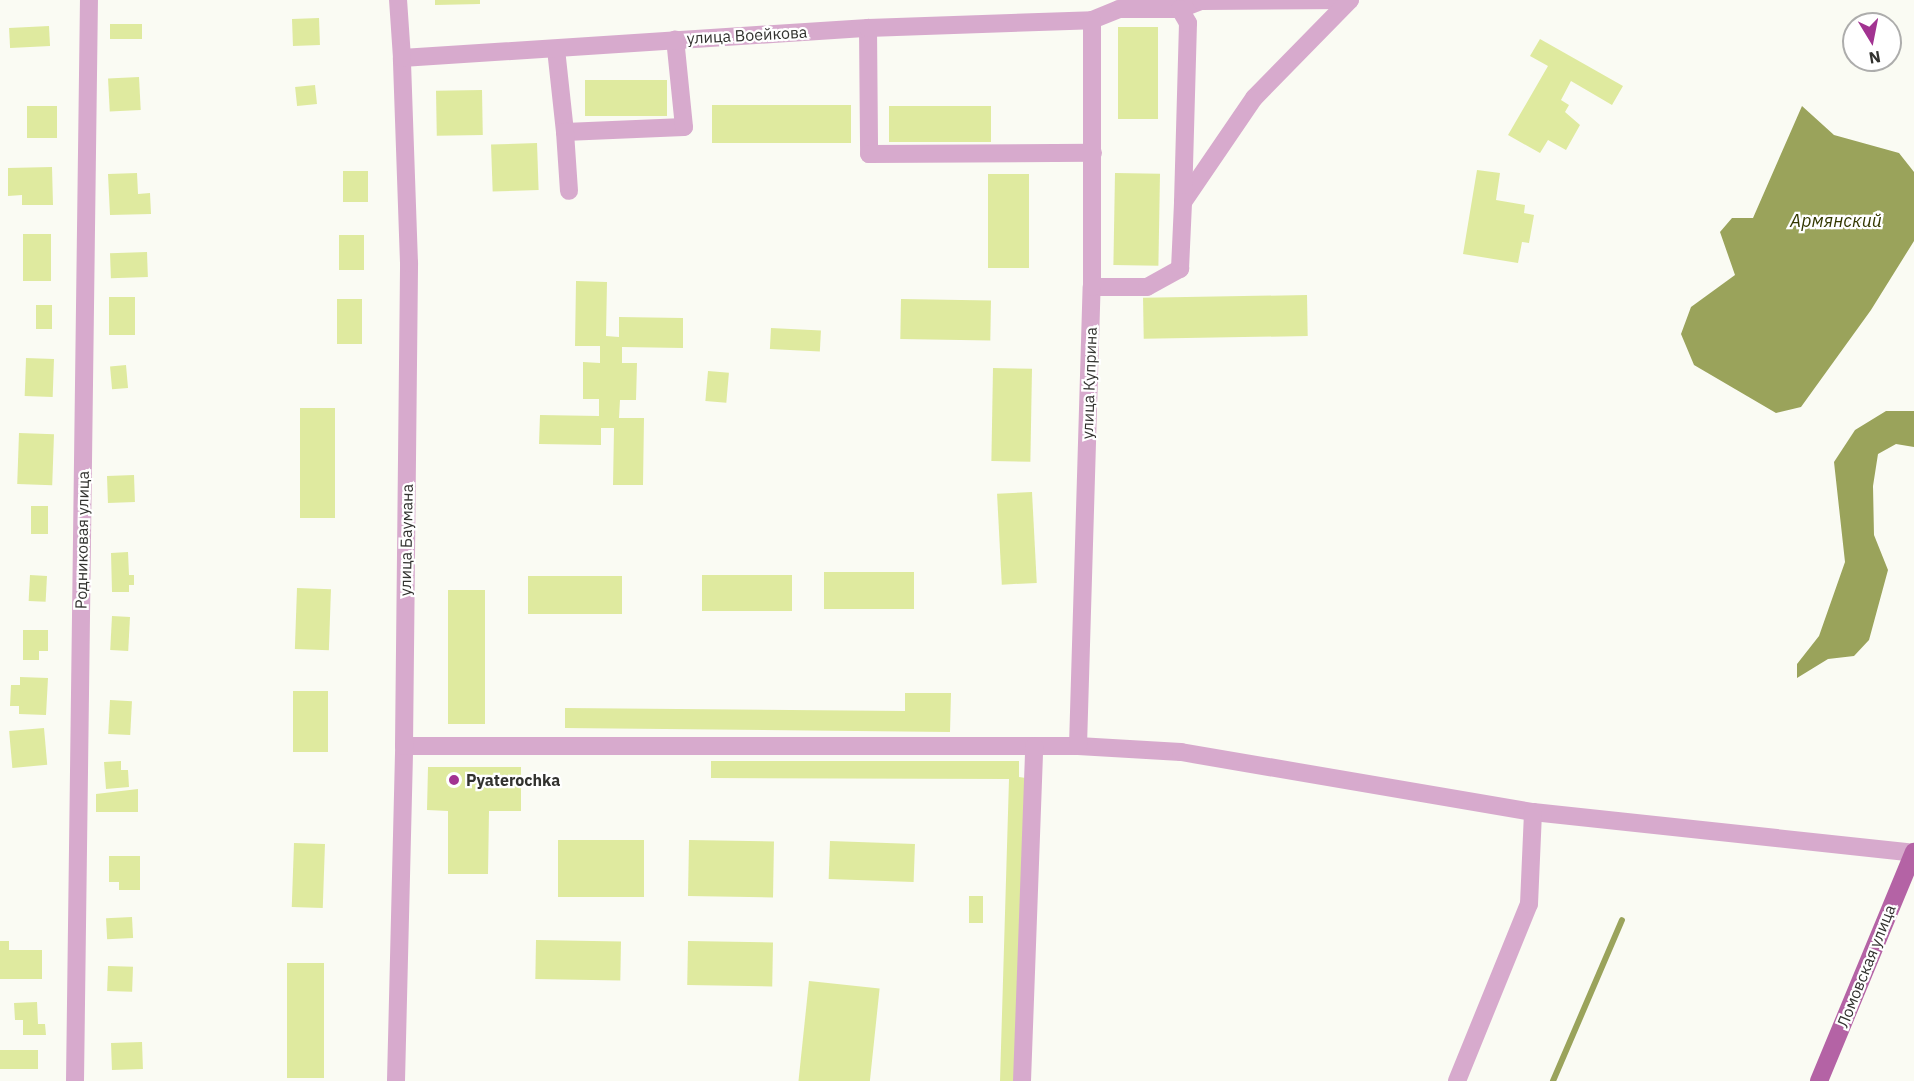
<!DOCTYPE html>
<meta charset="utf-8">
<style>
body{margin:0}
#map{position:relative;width:1914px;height:1081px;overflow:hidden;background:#fafbf3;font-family:"IBM Plex Sans",sans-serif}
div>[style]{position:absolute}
.water>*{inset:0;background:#9aa35b}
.stream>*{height:6px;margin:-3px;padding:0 3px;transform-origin:3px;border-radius:3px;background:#9aa35b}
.building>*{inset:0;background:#dfea9f;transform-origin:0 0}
.minor>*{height:18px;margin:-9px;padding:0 9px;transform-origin:9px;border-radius:9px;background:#d7aacd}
.major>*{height:18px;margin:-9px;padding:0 9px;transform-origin:9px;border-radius:9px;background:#b463a5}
.dots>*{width:16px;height:16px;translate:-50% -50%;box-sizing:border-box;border:3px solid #fff;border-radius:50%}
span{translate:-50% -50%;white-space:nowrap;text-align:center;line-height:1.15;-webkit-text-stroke:4.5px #fff;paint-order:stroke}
.street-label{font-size:16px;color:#32322f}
.poi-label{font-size:16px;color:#32322f;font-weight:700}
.left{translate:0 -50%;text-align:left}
.water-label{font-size:18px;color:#333800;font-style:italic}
.north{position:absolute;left:1842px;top:12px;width:60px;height:60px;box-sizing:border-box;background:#fff;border:2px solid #adadac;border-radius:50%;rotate:170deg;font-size:16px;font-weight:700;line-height:24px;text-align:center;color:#32322f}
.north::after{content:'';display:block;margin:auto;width:21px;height:27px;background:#a23391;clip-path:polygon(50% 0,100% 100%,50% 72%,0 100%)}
</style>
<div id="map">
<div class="water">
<div style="clip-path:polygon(1802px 106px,1834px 135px,1899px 153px,1914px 172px,1914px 241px,1871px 310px,1801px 407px,1776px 413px,1694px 365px,1681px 334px,1691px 307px,1735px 275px,1720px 232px,1732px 218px,1753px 218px)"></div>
<div style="clip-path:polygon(1886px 411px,1914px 411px,1914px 447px,1896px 444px,1878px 454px,1873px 486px,1874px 535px,1888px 570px,1869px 640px,1854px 656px,1828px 659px,1797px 678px,1797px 664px,1819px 636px,1845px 562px,1834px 462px,1855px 430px)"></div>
</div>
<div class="stream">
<div style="left:1553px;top:1081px;width:175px;rotate:-66.8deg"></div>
</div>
<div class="building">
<div style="clip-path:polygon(435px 0,480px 0,480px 4px,435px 5px)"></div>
<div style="left:319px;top:18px;width:27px;height:27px;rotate:88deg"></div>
<div style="left:142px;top:24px;width:15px;height:32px;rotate:90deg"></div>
<div style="left:49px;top:26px;width:20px;height:40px;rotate:87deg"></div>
<div style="left:1118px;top:27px;width:40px;height:92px"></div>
<div style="clip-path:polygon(1540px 39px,1623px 86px,1612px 105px,1571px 81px,1561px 100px,1569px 105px,1565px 112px,1580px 125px,1566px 150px,1548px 140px,1540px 153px,1508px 135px,1548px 66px,1530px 56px)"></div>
<div style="left:139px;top:77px;width:33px;height:31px;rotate:87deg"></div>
<div style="left:667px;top:80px;width:36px;height:82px;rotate:90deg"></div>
<div style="left:315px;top:85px;width:19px;height:20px;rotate:84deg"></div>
<div style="left:482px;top:90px;width:45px;height:46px;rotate:89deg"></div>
<div style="left:851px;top:105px;width:38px;height:139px;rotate:90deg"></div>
<div style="left:27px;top:106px;width:30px;height:32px"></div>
<div style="left:889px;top:106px;width:102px;height:36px"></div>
<div style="left:537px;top:143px;width:47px;height:46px;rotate:88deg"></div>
<div style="clip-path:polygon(52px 167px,53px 205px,22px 205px,22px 195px,8px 196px,8px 168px)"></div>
<div style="clip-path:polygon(1477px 170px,1500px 173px,1496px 200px,1525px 205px,1524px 213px,1534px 215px,1529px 243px,1522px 242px,1518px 263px,1463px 254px)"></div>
<div style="left:343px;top:171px;width:25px;height:31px"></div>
<div style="clip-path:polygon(137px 173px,138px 194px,150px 193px,151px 214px,110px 215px,108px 174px)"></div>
<div style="left:1115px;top:173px;width:45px;height:92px;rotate:1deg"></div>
<div style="left:988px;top:174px;width:41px;height:94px"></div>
<div style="left:51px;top:234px;width:47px;height:28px;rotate:90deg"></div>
<div style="left:339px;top:235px;width:25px;height:35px"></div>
<div style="left:147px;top:252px;width:25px;height:37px;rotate:88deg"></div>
<div style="clip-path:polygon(576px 281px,607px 282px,606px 336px,619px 337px,619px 317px,683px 318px,683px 348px,622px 347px,622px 363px,637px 363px,636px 400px,620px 400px,619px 418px,644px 418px,643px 485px,613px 485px,614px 428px,601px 428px,601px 445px,539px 444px,540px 415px,599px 416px,599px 399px,583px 399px,583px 362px,600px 363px,600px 346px,575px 346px)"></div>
<div style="left:1307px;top:295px;width:41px;height:164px;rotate:89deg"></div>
<div style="left:109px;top:297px;width:26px;height:38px"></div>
<div style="left:337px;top:299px;width:25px;height:45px"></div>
<div style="left:901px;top:299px;width:90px;height:40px;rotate:1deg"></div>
<div style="left:36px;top:305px;width:16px;height:24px"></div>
<div style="left:771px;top:328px;width:50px;height:21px;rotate:3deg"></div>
<div style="left:26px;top:358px;width:28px;height:38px;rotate:2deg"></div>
<div style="left:126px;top:365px;width:23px;height:16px;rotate:85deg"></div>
<div style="left:993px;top:368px;width:39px;height:93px;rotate:1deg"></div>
<div style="left:708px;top:371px;width:21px;height:30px;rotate:5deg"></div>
<div style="left:300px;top:408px;width:35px;height:110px"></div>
<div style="left:19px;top:433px;width:35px;height:51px;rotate:2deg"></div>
<div style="left:134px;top:475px;width:27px;height:27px;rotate:88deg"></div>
<div style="left:1032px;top:492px;width:91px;height:35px;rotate:87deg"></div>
<div style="left:31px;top:506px;width:17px;height:28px"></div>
<div style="clip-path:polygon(128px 552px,129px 575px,134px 575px,134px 585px,129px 585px,129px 592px,112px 592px,111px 553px)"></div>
<div style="left:914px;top:572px;width:37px;height:90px;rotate:90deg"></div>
<div style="left:30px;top:575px;width:17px;height:26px;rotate:3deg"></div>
<div style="left:702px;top:575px;width:90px;height:36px"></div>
<div style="left:528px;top:576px;width:94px;height:38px"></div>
<div style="left:297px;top:588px;width:34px;height:61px;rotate:2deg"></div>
<div style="left:448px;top:590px;width:37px;height:134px"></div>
<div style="left:112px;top:616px;width:18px;height:34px;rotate:3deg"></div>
<div style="clip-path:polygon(23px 630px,48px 630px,48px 651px,39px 651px,39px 660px,23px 660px)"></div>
<div style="clip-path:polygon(20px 677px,48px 678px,46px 715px,19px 714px,19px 706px,10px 706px,11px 685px,20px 685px)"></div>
<div style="left:293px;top:691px;width:35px;height:61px"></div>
<div style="clip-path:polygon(905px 693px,951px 693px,950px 732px,565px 728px,565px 708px,905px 711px)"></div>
<div style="left:110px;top:700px;width:22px;height:34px;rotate:3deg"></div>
<div style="left:44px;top:728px;width:37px;height:35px;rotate:85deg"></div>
<div style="clip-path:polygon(121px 761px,121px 770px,128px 770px,129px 787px,106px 789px,104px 762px)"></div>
<div style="clip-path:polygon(711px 761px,1019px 761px,1019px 777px,1026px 778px,1017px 1081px,1000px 1081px,1009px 779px,711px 778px)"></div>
<div style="clip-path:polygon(428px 767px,521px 767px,521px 811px,489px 811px,488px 874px,448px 874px,448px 811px,427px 810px)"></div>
<div style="clip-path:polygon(138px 789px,138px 812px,96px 812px,96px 794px)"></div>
<div style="left:644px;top:840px;width:57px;height:86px;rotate:90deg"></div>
<div style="left:689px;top:840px;width:85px;height:56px;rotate:1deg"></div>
<div style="left:830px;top:841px;width:85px;height:38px;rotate:2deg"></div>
<div style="left:294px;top:843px;width:31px;height:64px;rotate:2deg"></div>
<div style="clip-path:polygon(109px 856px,140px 856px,140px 890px,119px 890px,119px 882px,109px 882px)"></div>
<div style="left:969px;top:896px;width:14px;height:27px"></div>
<div style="left:132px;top:917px;width:21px;height:26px;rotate:87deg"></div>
<div style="left:536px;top:940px;width:85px;height:39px;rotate:1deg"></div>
<div style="clip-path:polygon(0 941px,9px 941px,9px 950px,42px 950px,42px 979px,0 979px)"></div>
<div style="left:688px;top:941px;width:85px;height:44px;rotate:1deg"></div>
<div style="left:287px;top:963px;width:37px;height:115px"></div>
<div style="left:108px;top:966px;width:25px;height:25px;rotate:2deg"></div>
<div style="left:809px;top:981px;width:71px;height:101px;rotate:6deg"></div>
<div style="clip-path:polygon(37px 1002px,38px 1024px,45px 1024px,46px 1035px,23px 1035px,23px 1020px,15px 1020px,14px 1003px)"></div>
<div style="left:142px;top:1042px;width:27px;height:31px;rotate:88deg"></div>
<div style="left:0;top:1050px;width:38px;height:19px"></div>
</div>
<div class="minor">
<div style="left:868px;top:28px;width:126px;rotate:89.5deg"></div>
<div style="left:869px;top:154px;width:224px;rotate:-0.3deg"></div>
<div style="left:556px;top:49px;width:83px;rotate:83.8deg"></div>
<div style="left:565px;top:132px;width:119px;rotate:-2.4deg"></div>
<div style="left:684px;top:127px;width:88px;rotate:-95.8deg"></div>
<div style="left:402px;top:58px;width:467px;rotate:-3.7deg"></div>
<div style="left:868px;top:28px;width:224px;rotate:-2deg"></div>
<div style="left:1092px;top:20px;width:29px;rotate:-22deg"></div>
<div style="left:1119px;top:9px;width:61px"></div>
<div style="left:1180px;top:9px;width:22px;rotate:-21deg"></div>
<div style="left:1201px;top:1px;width:149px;rotate:-0.4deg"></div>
<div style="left:1350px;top:0;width:137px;rotate:134.4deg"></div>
<div style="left:1254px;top:98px;width:126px;rotate:124.3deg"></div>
<div style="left:1183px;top:202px;width:179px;rotate:-88.4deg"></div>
<div style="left:1188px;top:23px;width:16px;rotate:-120deg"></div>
<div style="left:565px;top:132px;width:59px;rotate:86.1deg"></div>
<div style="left:1092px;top:287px;width:55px"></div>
<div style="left:1147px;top:287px;width:38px;rotate:-29deg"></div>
<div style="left:1180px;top:269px;width:67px;rotate:-87.4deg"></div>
<div style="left:404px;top:746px;width:674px"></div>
<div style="left:1078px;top:746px;width:103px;rotate:3.3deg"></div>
<div style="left:1181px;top:752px;width:357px;rotate:9.7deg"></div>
<div style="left:1533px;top:812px;width:383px;rotate:6.1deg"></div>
<div style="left:1078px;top:746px;width:459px;rotate:-88.3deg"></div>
<div style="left:1092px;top:287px;width:267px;rotate:-90deg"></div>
<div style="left:75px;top:1081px;width:1081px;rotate:-89.26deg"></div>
<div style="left:396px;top:1081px;width:335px;rotate:-88.6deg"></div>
<div style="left:404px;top:746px;width:483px;rotate:-89.4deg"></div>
<div style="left:409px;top:263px;width:205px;rotate:-92deg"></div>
<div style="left:402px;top:58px;width:58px;rotate:-93.9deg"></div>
<div style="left:1022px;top:1081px;width:335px;rotate:-87.9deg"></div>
<div style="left:1457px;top:1081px;width:191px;rotate:-67.9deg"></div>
<div style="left:1529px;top:904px;width:92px;rotate:-87.5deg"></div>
</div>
<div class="major">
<div style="left:1819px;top:1081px;width:248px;rotate:-67.5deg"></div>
</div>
<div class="dots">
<div style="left:454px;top:780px;background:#a23391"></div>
</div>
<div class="street-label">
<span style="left:747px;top:35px;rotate:-3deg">улица Воейкова</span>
<span style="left:1089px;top:383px;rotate:-88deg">улица Куприна</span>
<span style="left:82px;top:540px;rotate:-89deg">Родниковая улица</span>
<span style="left:406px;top:540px;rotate:-89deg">улица Баумана</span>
<span style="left:1866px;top:966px;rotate:-68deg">Ломовская улица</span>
</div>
<div class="poi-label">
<span class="left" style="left:466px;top:780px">Pyaterochka</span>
</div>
<div class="water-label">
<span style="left:1836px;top:221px">Армянский</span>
</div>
<div class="north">N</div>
</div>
